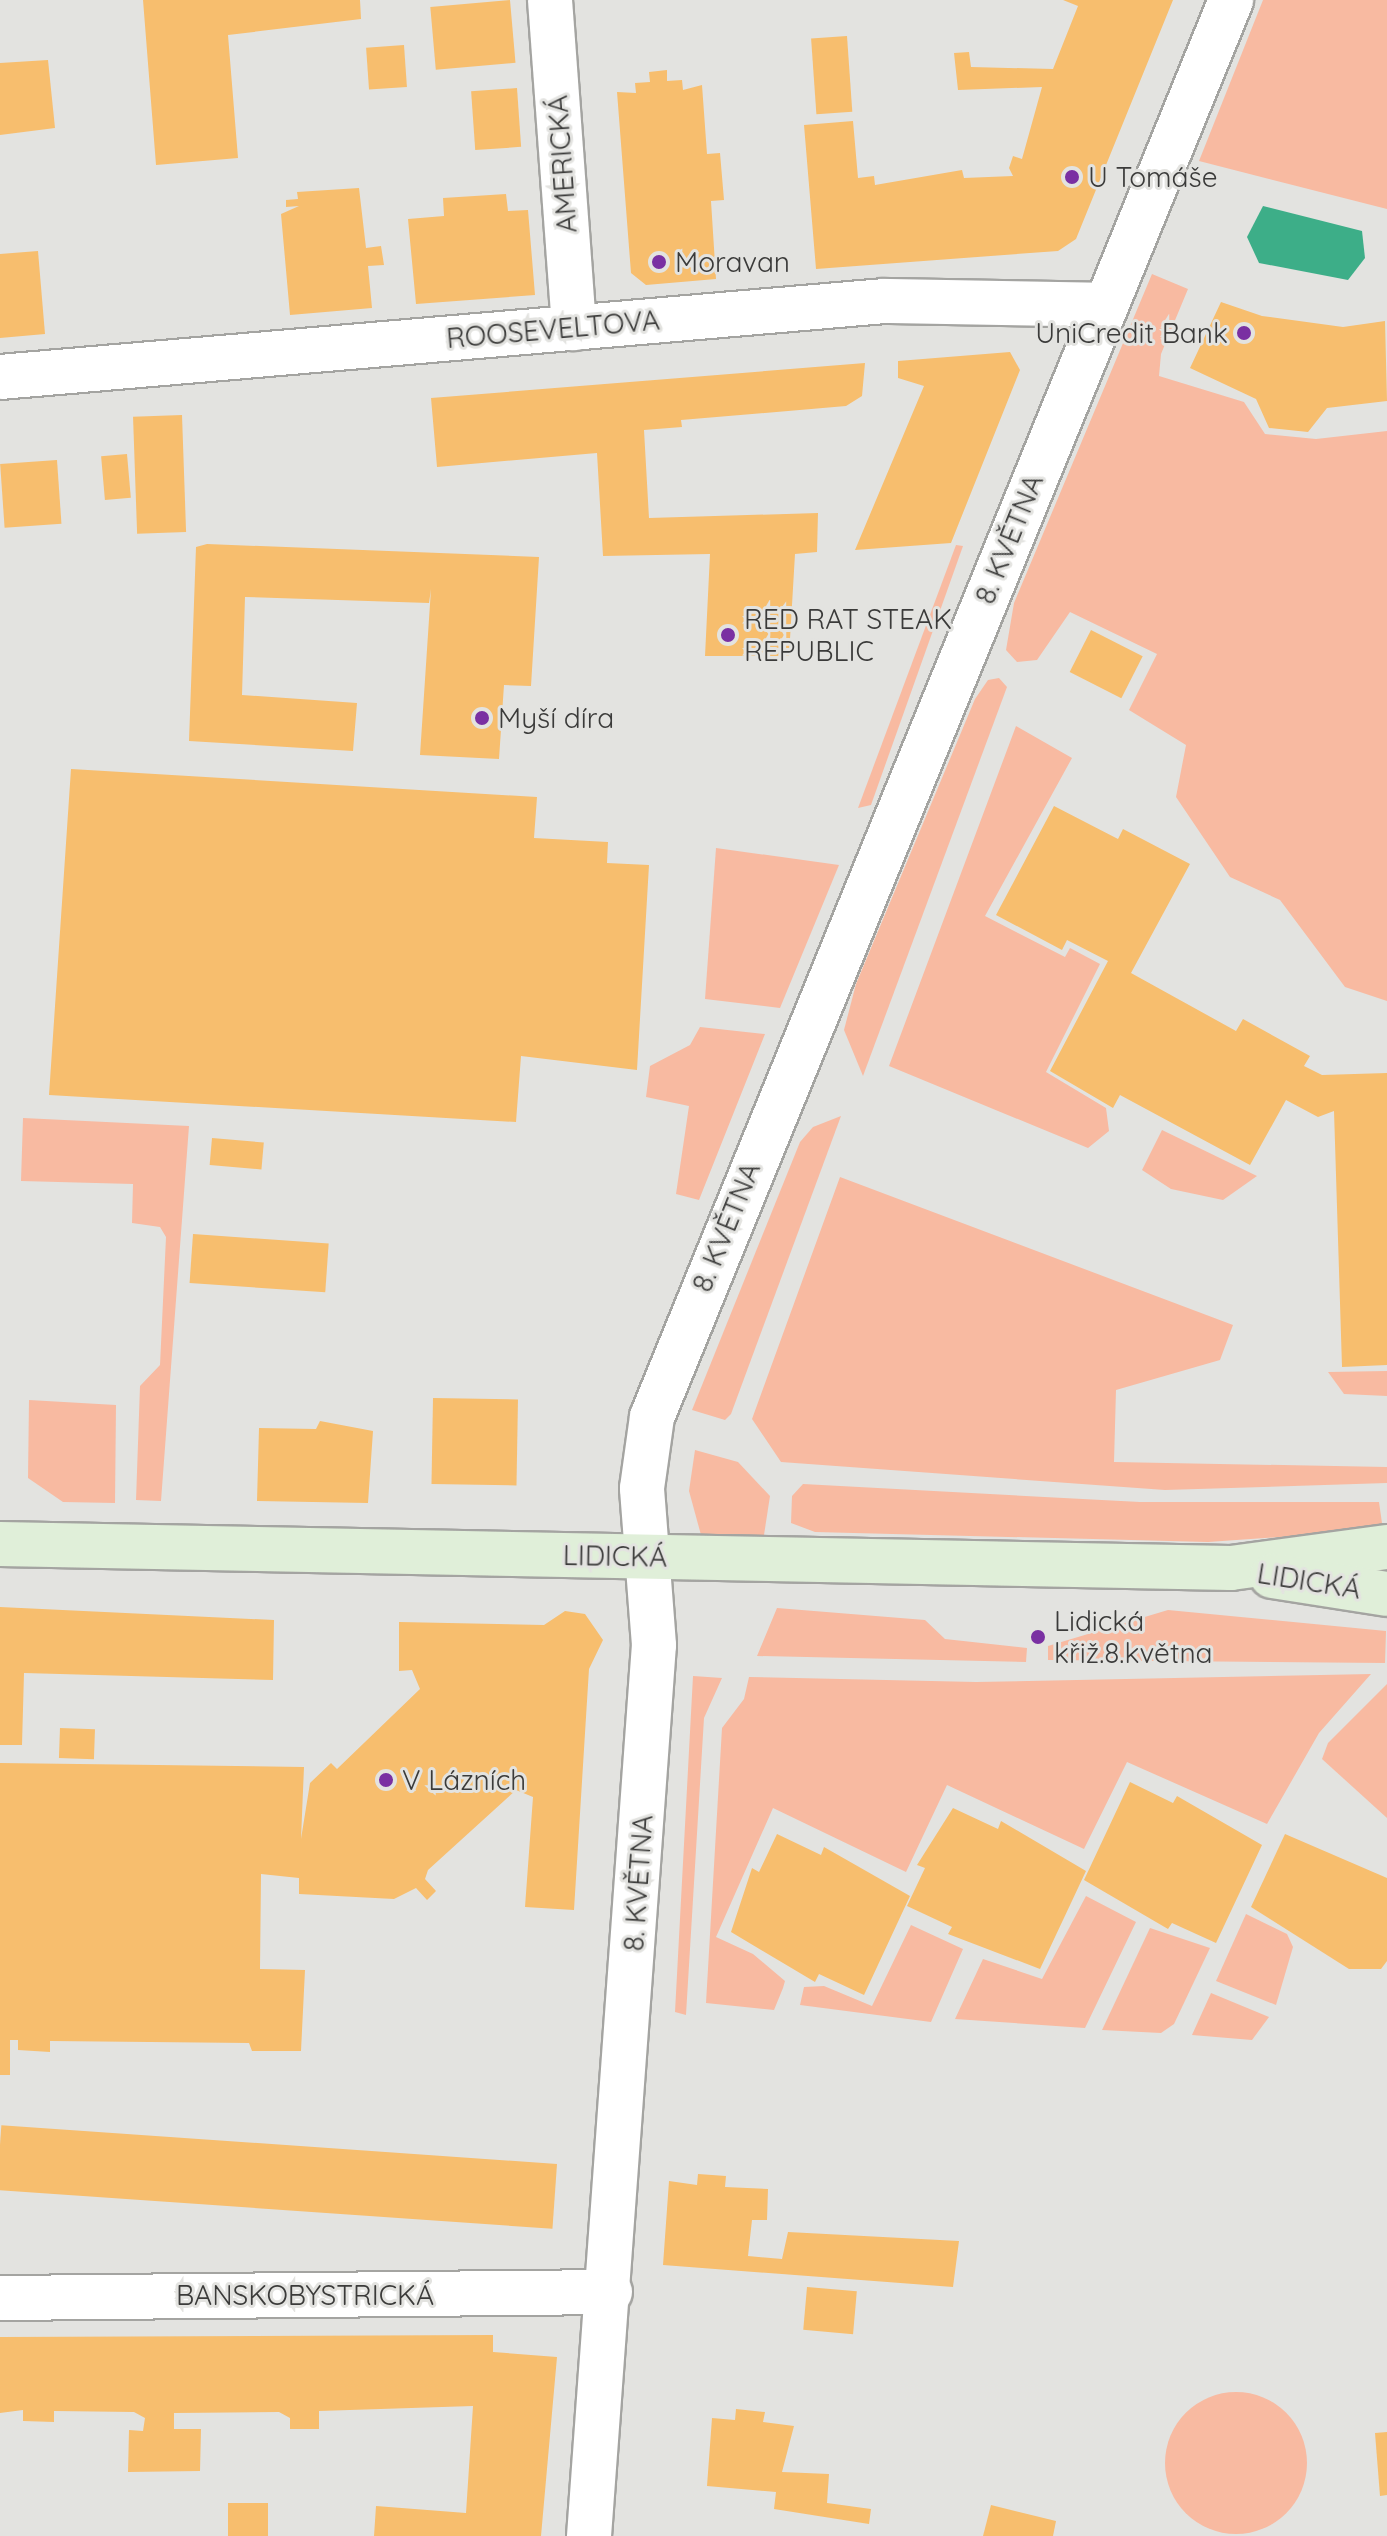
<!DOCTYPE html>
<meta charset="utf-8">
<style>
body{margin:0}
#map{position:relative;width:1387px;height:2536px;overflow:hidden;background:#e3e3e0;font-family:Quicksand,sans-serif}
div>[style]{position:absolute}
.green>*{inset:0;background:#f8baa1}
.round{border-radius:50%}
.water>*{inset:0;background:#3dae88}
.building>*{inset:0;background:#f7be6e;transform-origin:0 0}
.roads{filter:drop-shadow(2px 0 #a4a4a1) drop-shadow(-2px 0 #a4a4a1) drop-shadow(0 2px #a4a4a1) drop-shadow(0 -2px #a4a4a1)}
.street>*{height:44px;margin:-22px;padding:0 22px;transform-origin:22px;border-radius:22px;background:#fff}
.secondary>*{height:44px;margin:-22px;padding:0 22px;transform-origin:22px;border-radius:22px;background:#e0efd9}
.dots>*{width:22px;height:22px;translate:-50% -50%;box-sizing:border-box;border:4px solid #e3e3e0;border-radius:50%}
span{translate:-50% -50%;white-space:nowrap;text-align:center;line-height:1.15;-webkit-text-stroke:6px #e3e3e0;paint-order:stroke}
.street-label{font-size:28px;color:#3b3b3a}
.poi-label{font-size:28px;color:#3b3b3a}
.left{translate:0 -50%;text-align:left}
.right{translate:-100% -50%;text-align:right}
</style>
<div id="map">
<div class="green">
<div style="clip-path:polygon(1263px 0,1387px 0,1387px 209px,1199px 161px)"></div>
<div style="clip-path:polygon(1152px 274px,1188px 289px,1161px 354px,1159px 376px,1244px 402px,1265px 434px,1316px 439px,1387px 431px,1387px 1001px,1345px 987px,1280px 900px,1230px 877px,1176px 797px,1186px 745px,1129px 710px,1157px 654px,1070px 612px,1037px 660px,1017px 662px,1006px 650px,1014px 603px)"></div>
<div style="clip-path:polygon(956px 545px,963px 546px,871px 805px,858px 808px)"></div>
<div style="clip-path:polygon(999px 678px,1007px 687px,863px 1076px,844px 1030px,856px 984px,975px 699px,988px 680px)"></div>
<div style="clip-path:polygon(1016px 726px,1072px 758px,985px 916px,1065px 957px,1070px 948px,1100px 964px,1046px 1072px,1106px 1108px,1109px 1131px,1088px 1148px,889px 1066px)"></div>
<div style="clip-path:polygon(716px 848px,839px 865px,780px 1008px,705px 999px)"></div>
<div style="clip-path:polygon(700px 1027px,765px 1034px,699px 1200px,676px 1194px,689px 1106px,646px 1097px,650px 1066px,690px 1045px)"></div>
<div style="clip-path:polygon(841px 1116px,731px 1414px,725px 1420px,692px 1410px,800px 1142px,813px 1127px)"></div>
<div style="clip-path:polygon(23px 1118px,189px 1126px,161px 1501px,136px 1500px,140px 1386px,160px 1365px,166px 1237px,160px 1227px,132px 1223px,133px 1184px,21px 1181px)"></div>
<div style="clip-path:polygon(1162px 1130px,1257px 1176px,1223px 1200px,1171px 1189px,1142px 1170px)"></div>
<div style="clip-path:polygon(840px 1177px,1233px 1325px,1220px 1360px,1116px 1390px,1114px 1462px,1387px 1467px,1387px 1483px,1165px 1490px,781px 1462px,752px 1419px)"></div>
<div style="clip-path:polygon(1387px 1371px,1387px 1396px,1344px 1394px,1328px 1372px)"></div>
<div style="clip-path:polygon(29px 1400px,116px 1405px,115px 1503px,63px 1502px,28px 1478px)"></div>
<div style="clip-path:polygon(695px 1450px,738px 1462px,770px 1496px,762px 1548px,715px 1544px,701px 1535px,689px 1491px)"></div>
<div style="clip-path:polygon(803px 1484px,1140px 1502px,1379px 1502px,1383px 1530px,1208px 1542px,815px 1532px,791px 1523px,792px 1496px)"></div>
<div style="clip-path:polygon(777px 1608px,925px 1620px,945px 1639px,1027px 1648px,1026px 1662px,757px 1656px)"></div>
<div style="clip-path:polygon(1168px 1610px,1386px 1631px,1385px 1663px,1048px 1660px,1048px 1646px)"></div>
<div style="clip-path:polygon(1371px 1674px,1319px 1733px,1267px 1824px,1127px 1762px,1084px 1849px,947px 1785px,906px 1872px,773px 1808px,716px 1937px,753px 1954px,785px 1981px,783px 1988px,774px 2010px,706px 2003px,722px 1728px,744px 1699px,749px 1677px,976px 1682px)"></div>
<div style="clip-path:polygon(693px 1676px,722px 1678px,704px 1718px,686px 2015px,675px 2012px)"></div>
<div style="clip-path:polygon(1387px 1684px,1387px 1818px,1322px 1759px,1328px 1743px)"></div>
<div style="clip-path:polygon(1086px 1896px,1136px 1922px,1085px 2028px,955px 2019px,983px 1959px,1042px 1979px)"></div>
<div style="clip-path:polygon(1246px 1914px,1287px 1934px,1293px 1947px,1276px 2005px,1216px 1981px)"></div>
<div style="clip-path:polygon(911px 1925px,963px 1949px,931px 2022px,800px 2005px,804px 1987px,824px 1986px,872px 2006px)"></div>
<div style="clip-path:polygon(1150px 1928px,1210px 1948px,1174px 2024px,1161px 2033px,1102px 2030px)"></div>
<div style="clip-path:polygon(1211px 1993px,1269px 2017px,1252px 2040px,1192px 2035px)"></div>
<div class="round" style="left:1165px;top:2392px;width:142px;height:142px"></div>
</div>
<div class="water">
<div style="clip-path:polygon(1263px 206px,1362px 231px,1365px 258px,1348px 280px,1259px 263px,1247px 237px)"></div>
</div>
<div class="building">
<div style="clip-path:polygon(143px 0,360px 0,361px 19px,228px 35px,238px 158px,156px 165px)"></div>
<div style="left:510px;top:0;width:63px;height:80px;rotate:85deg"></div>
<div style="clip-path:polygon(1063px 0,1173px 0,1076px 239px,1058px 251px,816px 269px,804px 125px,853px 121px,858px 178px,874px 176px,875px 185px,962px 170px,964px 178px,1013px 176px,1009px 168px,1013px 156px,1022px 159px,1042px 87px,958px 90px,954px 53px,969px 52px,971px 67px,1053px 69px,1078px 6px)"></div>
<div style="left:847px;top:36px;width:76px;height:36px;rotate:86deg"></div>
<div style="left:404px;top:45px;width:42px;height:38px;rotate:86deg"></div>
<div style="clip-path:polygon(48px 60px,55px 128px,0 135px,0 63px)"></div>
<div style="clip-path:polygon(667px 70px,667px 81px,682px 80px,683px 90px,702px 85px,707px 154px,720px 153px,724px 200px,711px 201px,716px 279px,646px 285px,631px 273px,617px 92px,636px 93px,635px 83px,650px 82px,649px 72px)"></div>
<div style="left:517px;top:88px;width:59px;height:46px;rotate:86deg"></div>
<div style="clip-path:polygon(359px 188px,366px 248px,381px 246px,384px 265px,368px 266px,372px 308px,290px 315px,281px 214px,299px 206px,286px 207px,286px 200px,298px 199px,297px 192px)"></div>
<div style="clip-path:polygon(506px 194px,508px 211px,528px 210px,535px 295px,416px 304px,408px 219px,444px 216px,443px 198px)"></div>
<div style="clip-path:polygon(38px 251px,45px 334px,0 338px,0 254px)"></div>
<div style="clip-path:polygon(1221px 302px,1262px 316px,1343px 327px,1385px 321px,1387px 401px,1327px 408px,1308px 432px,1269px 428px,1256px 399px,1190px 368px)"></div>
<div style="clip-path:polygon(1010px 352px,1020px 370px,951px 543px,855px 550px,924px 386px,898px 378px,898px 361px)"></div>
<div style="clip-path:polygon(865px 363px,862px 396px,846px 406px,681px 420px,682px 427px,644px 430px,649px 518px,818px 513px,817px 552px,795px 554px,789px 656px,705px 656px,710px 554px,603px 556px,597px 453px,437px 467px,431px 398px)"></div>
<div style="left:182px;top:415px;width:117px;height:49px;rotate:88deg"></div>
<div style="left:127px;top:454px;width:44px;height:26px;rotate:85deg"></div>
<div style="left:57px;top:460px;width:64px;height:57px;rotate:86deg"></div>
<div style="clip-path:polygon(207px 544px,539px 557px,531px 686px,504px 685px,499px 759px,420px 755px,431px 589px,429px 603px,245px 597px,242px 695px,357px 703px,353px 751px,189px 741px,196px 547px)"></div>
<div style="left:1091px;top:630px;width:58px;height:47px;rotate:27deg"></div>
<div style="clip-path:polygon(71px 769px,537px 797px,534px 838px,608px 842px,607px 863px,649px 865px,637px 1070px,521px 1056px,516px 1122px,49px 1095px)"></div>
<div style="clip-path:polygon(1054px 806px,1118px 839px,1123px 829px,1190px 864px,1131px 973px,1236px 1031px,1243px 1019px,1310px 1056px,1304px 1066px,1322px 1075px,1387px 1073px,1387px 1365px,1342px 1367px,1334px 1111px,1318px 1117px,1286px 1100px,1250px 1165px,1120px 1095px,1113px 1108px,1050px 1071px,1108px 961px,1067px 940px,1062px 950px,996px 915px)"></div>
<div style="left:212px;top:1138px;width:52px;height:27px;rotate:5deg"></div>
<div style="left:193px;top:1234px;width:136px;height:49px;rotate:4deg"></div>
<div style="left:433px;top:1398px;width:85px;height:86px;rotate:1deg"></div>
<div style="clip-path:polygon(320px 1421px,373px 1431px,368px 1503px,257px 1501px,259px 1428px,316px 1429px)"></div>
<div style="clip-path:polygon(0 1607px,274px 1620px,273px 1680px,24px 1673px,22px 1745px,0 1745px)"></div>
<div style="clip-path:polygon(565px 1611px,585px 1614px,603px 1640px,589px 1669px,574px 1910px,525px 1907px,533px 1797px,516px 1790px,428px 1870px,425px 1879px,436px 1891px,427px 1900px,416px 1888px,394px 1899px,299px 1894px,299px 1878px,261px 1874px,260px 1969px,305px 1970px,301px 2051px,252px 2051px,249px 2043px,50px 2041px,50px 2052px,18px 2050px,18px 2040px,10px 2040px,10px 2075px,0 2075px,0 1763px,304px 1767px,301px 1839px,310px 1783px,331px 1763px,337px 1769px,420px 1689px,412px 1670px,399px 1671px,399px 1622px,544px 1625px)"></div>
<div style="left:60px;top:1728px;width:35px;height:30px;rotate:2deg"></div>
<div style="clip-path:polygon(1130px 1782px,1173px 1803px,1177px 1796px,1262px 1845px,1216px 1943px,1172px 1923px,1168px 1929px,1084px 1880px)"></div>
<div style="clip-path:polygon(953px 1808px,998px 1829px,1001px 1821px,1086px 1871px,1040px 1969px,948px 1934px,952px 1927px,907px 1906px,925px 1868px,917px 1865px)"></div>
<div style="clip-path:polygon(777px 1834px,821px 1855px,824px 1847px,910px 1896px,864px 1995px,819px 1974px,815px 1982px,731px 1932px,752px 1868px,759px 1872px)"></div>
<div style="clip-path:polygon(1285px 1834px,1387px 1878px,1387px 1961px,1381px 1969px,1349px 1969px,1251px 1907px)"></div>
<div style="left:557px;top:2164px;width:65px;height:557px;rotate:94deg"></div>
<div style="clip-path:polygon(698px 2174px,726px 2176px,725px 2187px,768px 2189px,767px 2220px,752px 2220px,748px 2256px,782px 2259px,788px 2232px,959px 2241px,953px 2287px,663px 2265px,669px 2181px,697px 2185px)"></div>
<div style="left:807px;top:2287px;width:50px;height:43px;rotate:5deg"></div>
<div style="clip-path:polygon(493px 2335px,493px 2352px,557px 2357px,541px 2536px,374px 2536px,376px 2506px,466px 2513px,473px 2406px,319px 2411px,319px 2429px,290px 2429px,290px 2418px,279px 2412px,174px 2413px,174px 2429px,201px 2429px,200px 2471px,128px 2472px,129px 2430px,143px 2431px,145px 2418px,134px 2412px,54px 2411px,54px 2422px,23px 2421px,23px 2410px,0 2413px,0 2337px)"></div>
<div style="clip-path:polygon(736px 2409px,765px 2412px,763px 2422px,794px 2426px,782px 2472px,829px 2474px,827px 2503px,871px 2509px,869px 2524px,774px 2509px,776px 2492px,707px 2486px,712px 2418px,735px 2420px)"></div>
<div style="clip-path:polygon(1387px 2432px,1387px 2495px,1380px 2496px,1375px 2433px)"></div>
<div style="left:228px;top:2503px;width:40px;height:33px"></div>
<div style="clip-path:polygon(991px 2505px,1056px 2521px,1053px 2536px,983px 2536px)"></div>
</div>
<div class="roads">
<div class="street">
<div style="left:550px;top:0;width:329px;rotate:85.8deg"></div>
<div style="left:0;top:377px;width:887px;rotate:-4.91deg"></div>
<div style="left:884px;top:301px;width:222px;rotate:1deg"></div>
<div style="left:0;top:2298px;width:610px;rotate:-0.56deg"></div>
<div style="left:589px;top:2536px;width:893px;rotate:-85.83deg"></div>
<div style="left:654px;top:1645px;width:157px;rotate:-94.4deg"></div>
<div style="left:642px;top:1488px;width:72px;rotate:-82deg"></div>
<div style="left:652px;top:1417px;width:1531px;rotate:-67.77deg"></div>
</div>
<div class="secondary">
<div style="left:0;top:1544px;width:1231px;rotate:1.12deg"></div>
<div style="left:1231px;top:1568px;width:157px;rotate:-7.7deg"></div>
<div style="left:1272px;top:1576px;width:116px;rotate:8.9deg"></div>
</div>
</div>
<div class="dots">
<div style="left:1072px;top:177px;background:#7a30a2"></div>
<div style="left:659px;top:262px;background:#7a30a2"></div>
<div style="left:1244px;top:333px;background:#7a30a2"></div>
<div style="left:728px;top:635px;background:#7a30a2"></div>
<div style="left:482px;top:718px;background:#7a30a2"></div>
<div style="left:1038px;top:1637px;background:#7a30a2"></div>
<div style="left:386px;top:1780px;background:#7a30a2"></div>
</div>
<div class="street-label">
<span style="left:562px;top:164px;rotate:-94deg">AMERICKÁ</span>
<span style="left:553px;top:329px;rotate:-5deg">ROOSEVELTOVA</span>
<span style="left:1009px;top:539px;rotate:-68deg">8. KVĚTNA</span>
<span style="left:726px;top:1227px;rotate:-68deg">8. KVĚTNA</span>
<span style="left:615px;top:1556px;rotate:1deg">LIDICKÁ</span>
<span style="left:1309px;top:1581px;rotate:9deg">LIDICKÁ</span>
<span style="left:638px;top:1883px;rotate:-86deg">8. KVĚTNA</span>
<span style="left:305px;top:2295px">BANSKOBYSTRICKÁ</span>
</div>
<div class="poi-label">
<span class="left" style="left:1088px;top:177px">U Tomáše</span>
<span class="left" style="left:675px;top:262px">Moravan</span>
<span class="right" style="left:1228px;top:333px">UniCredit Bank</span>
<span class="left" style="left:744px;top:635px">RED RAT STEAK<br>REPUBLIC</span>
<span class="left" style="left:498px;top:718px">Myší díra</span>
<span class="left" style="left:1054px;top:1637px">Lidická<br>křiž.8.května</span>
<span class="left" style="left:402px;top:1780px">V Lázních</span>
</div>
</div>
